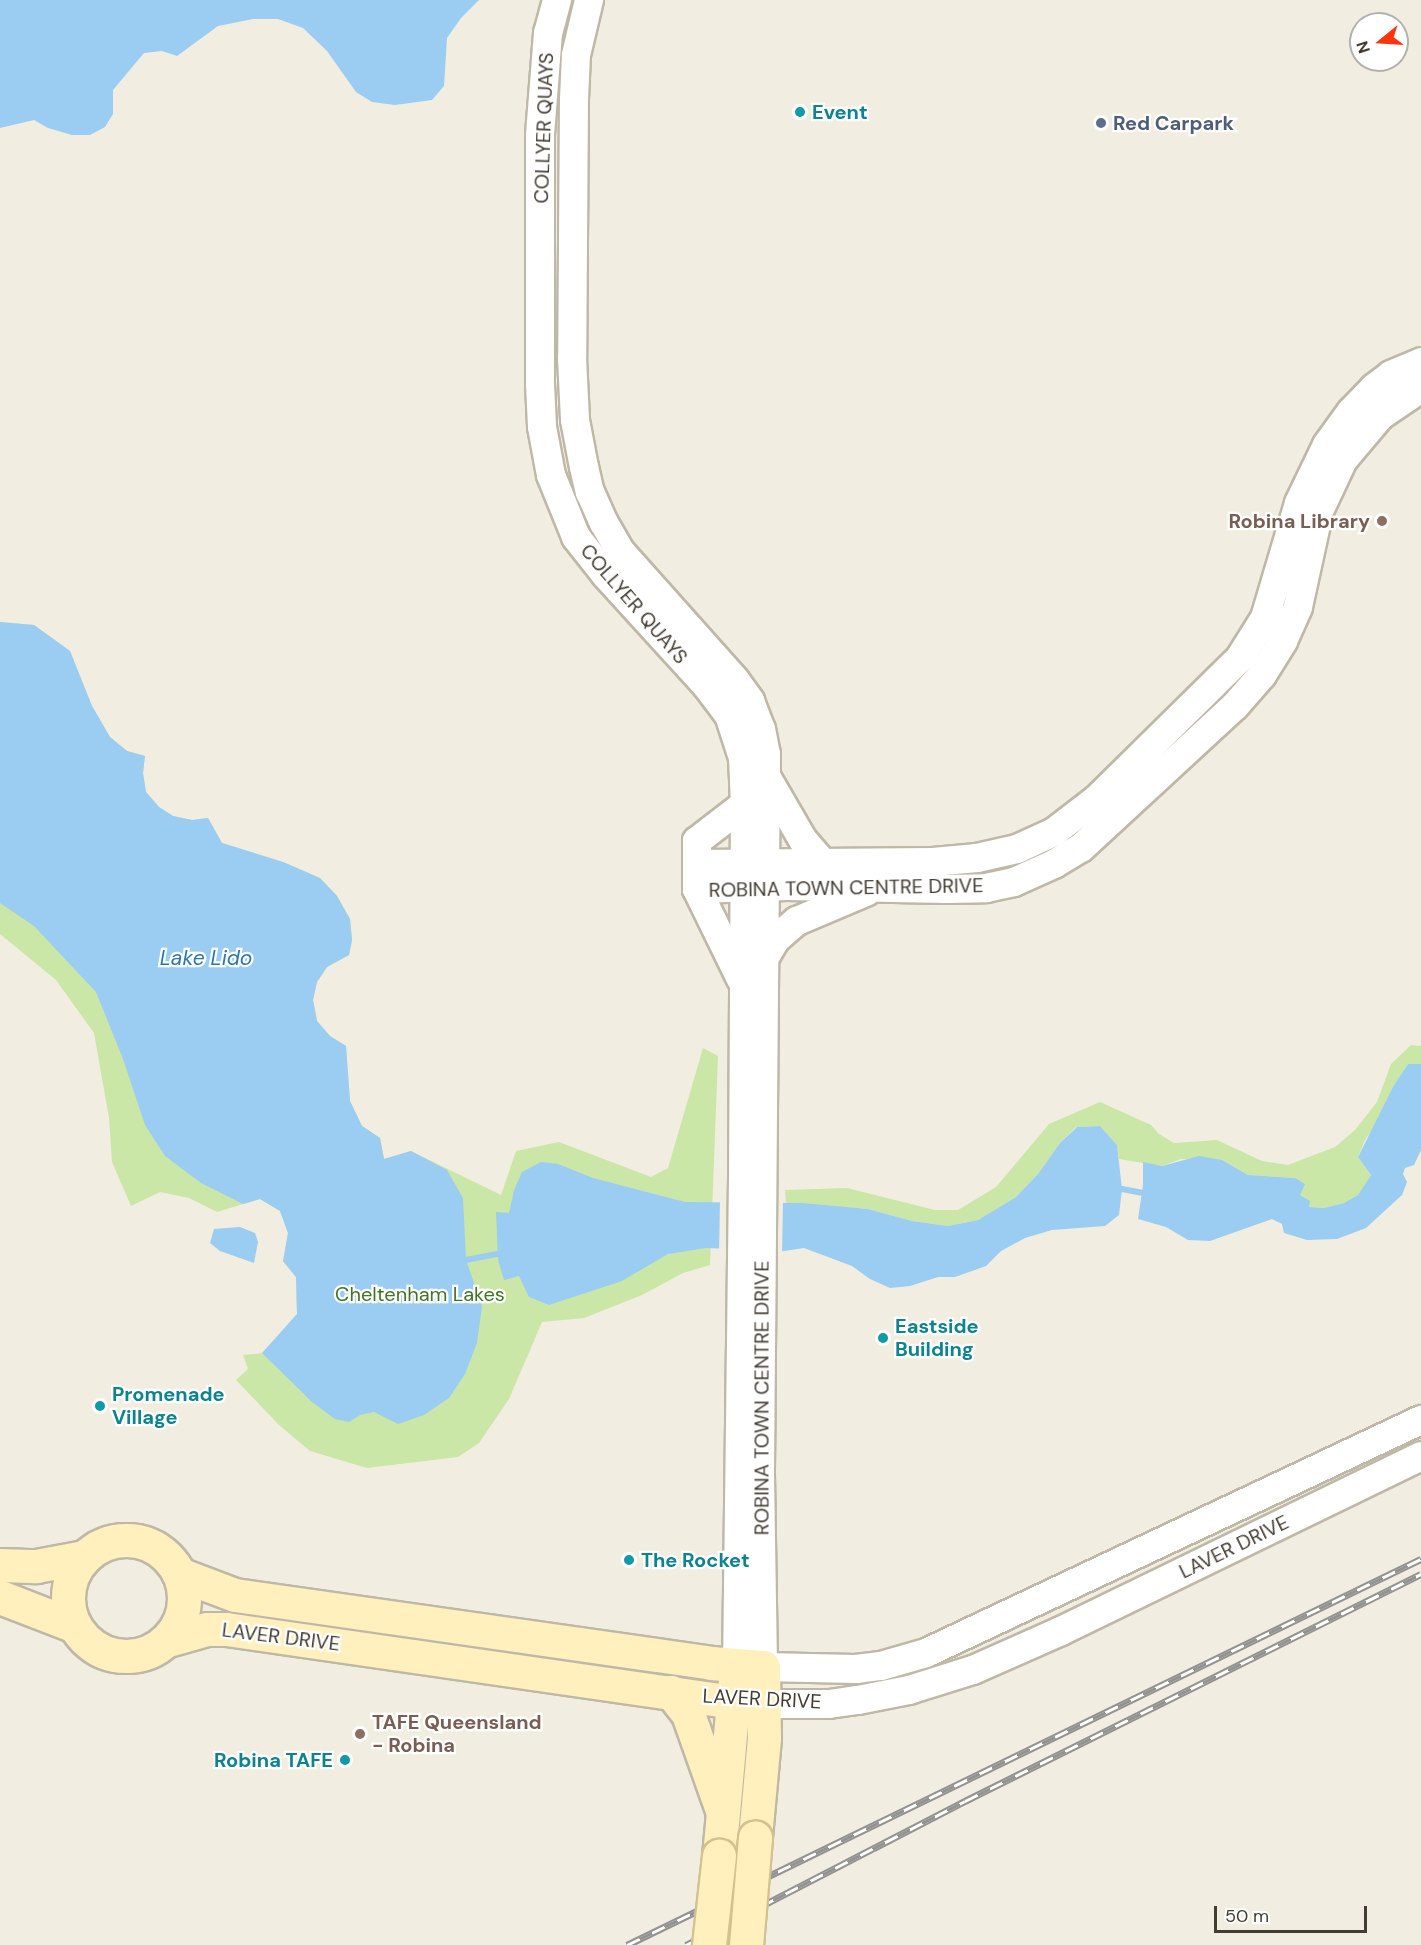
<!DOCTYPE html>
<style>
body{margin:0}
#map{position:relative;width:1421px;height:1945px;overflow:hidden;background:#f1ede1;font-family:"DM Sans",sans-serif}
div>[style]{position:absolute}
.green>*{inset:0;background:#cae7a8}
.water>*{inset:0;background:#9bccf1}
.pier>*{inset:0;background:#f1ede1;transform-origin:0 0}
.stream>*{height:6px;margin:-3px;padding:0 3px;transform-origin:3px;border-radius:3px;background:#9bccf1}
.roads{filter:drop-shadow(2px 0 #bfb8a7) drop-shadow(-2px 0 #bfb8a7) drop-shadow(0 2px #bfb8a7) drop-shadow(0 -2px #bfb8a7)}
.tertiary>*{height:28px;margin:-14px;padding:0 14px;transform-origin:14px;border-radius:14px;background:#fff}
.secondary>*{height:33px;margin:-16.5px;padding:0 16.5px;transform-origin:16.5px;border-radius:16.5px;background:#fff0be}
.secondary>.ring{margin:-16.5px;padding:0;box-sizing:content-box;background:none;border:33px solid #fff0be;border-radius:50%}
.rail>*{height:7px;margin-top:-3.5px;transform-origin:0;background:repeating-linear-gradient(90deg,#fff 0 14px,#929292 0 28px);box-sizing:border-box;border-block:2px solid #929292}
.bridges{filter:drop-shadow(2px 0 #d2c290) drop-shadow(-2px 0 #d2c290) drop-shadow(0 2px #d2c290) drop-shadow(0 -2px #d2c290)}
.secondary-bridge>*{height:33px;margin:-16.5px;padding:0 16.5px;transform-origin:16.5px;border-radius:16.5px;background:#fff0be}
.dots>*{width:16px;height:16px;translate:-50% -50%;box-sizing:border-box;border:3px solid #fff;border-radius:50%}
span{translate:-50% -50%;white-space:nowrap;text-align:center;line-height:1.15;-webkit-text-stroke:4.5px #fff;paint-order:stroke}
.culture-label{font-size:20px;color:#0d838f;font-weight:700}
.left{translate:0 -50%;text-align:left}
.right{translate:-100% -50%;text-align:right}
.service-label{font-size:20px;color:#4e5e75;font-weight:700}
.street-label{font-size:20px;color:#423c32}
.education-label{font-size:20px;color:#785e54;font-weight:700}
.park-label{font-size:20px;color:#427425}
.water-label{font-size:21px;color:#2b75af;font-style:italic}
.north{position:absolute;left:1349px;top:12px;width:60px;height:60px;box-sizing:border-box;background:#fff;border:2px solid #b3b1ad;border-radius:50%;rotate:252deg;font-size:16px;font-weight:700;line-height:24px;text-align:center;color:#423c32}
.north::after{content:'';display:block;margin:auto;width:21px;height:27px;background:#fe350c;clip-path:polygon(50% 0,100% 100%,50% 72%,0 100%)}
.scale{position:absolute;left:1214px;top:1906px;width:153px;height:27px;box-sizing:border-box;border:3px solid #423c32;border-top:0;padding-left:8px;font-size:18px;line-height:21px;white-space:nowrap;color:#423c32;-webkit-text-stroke:4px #fff;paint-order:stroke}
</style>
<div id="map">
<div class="green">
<div style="clip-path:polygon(0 622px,34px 625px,70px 651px,92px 706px,110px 737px,127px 751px,145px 756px,143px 773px,146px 792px,159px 807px,173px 816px,192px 820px,208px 818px,222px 843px,283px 862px,320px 878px,337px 896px,350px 919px,352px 940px,349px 955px,327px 967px,317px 982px,313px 1000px,317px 1021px,330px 1036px,346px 1046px,350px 1101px,362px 1126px,380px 1138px,384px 1159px,411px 1151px,501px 1195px,516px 1151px,559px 1142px,651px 1177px,668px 1168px,703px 1048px,718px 1056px,710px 1265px,683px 1273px,642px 1295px,584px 1318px,542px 1322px,509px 1399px,479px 1443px,458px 1457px,367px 1468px,310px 1451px,279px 1425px,236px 1380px,248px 1369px,243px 1355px,263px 1353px,297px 1314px,296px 1277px,283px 1261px,288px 1233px,280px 1211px,260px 1199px,217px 1212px,189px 1198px,160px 1192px,131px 1206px,112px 1162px,109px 1118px,94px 1033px,56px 980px,0 934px)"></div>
<div style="clip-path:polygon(1411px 1045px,1421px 1046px,1421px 1064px,1408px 1064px,1394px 1085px,1379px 1120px,1365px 1140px,1358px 1157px,1371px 1175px,1358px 1195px,1344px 1203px,1324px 1208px,1309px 1207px,1300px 1195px,1295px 1178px,1248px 1175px,1222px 1160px,1181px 1159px,1162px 1166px,1119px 1159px,1117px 1145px,1100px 1126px,1076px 1127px,1060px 1143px,1038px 1174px,1016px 1197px,978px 1220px,948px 1226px,912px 1221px,868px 1209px,786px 1203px,785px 1190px,847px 1188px,935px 1210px,958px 1210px,996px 1187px,1049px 1124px,1100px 1102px,1151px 1125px,1159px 1134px,1174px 1143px,1217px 1140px,1262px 1161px,1288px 1165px,1335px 1147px,1355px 1130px,1377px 1102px,1391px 1064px)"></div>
</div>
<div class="water">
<div style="clip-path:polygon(0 0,479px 0,461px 18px,447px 38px,444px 86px,432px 100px,395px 105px,372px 102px,356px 92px,327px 51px,303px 28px,278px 19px,253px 19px,218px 26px,177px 56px,162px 51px,144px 53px,113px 90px,113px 114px,105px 127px,90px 135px,72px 135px,48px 128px,34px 120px,0 128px)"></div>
<div style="clip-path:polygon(0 622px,34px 625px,70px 651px,92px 706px,110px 737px,127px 751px,145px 756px,143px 773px,146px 792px,159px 807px,173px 816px,192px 820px,208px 818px,222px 843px,283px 862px,320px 878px,337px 896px,350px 919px,352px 940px,349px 955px,327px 967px,317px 982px,313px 1000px,317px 1021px,330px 1036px,346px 1046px,350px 1101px,362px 1126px,380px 1138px,384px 1159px,411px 1151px,447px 1170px,463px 1198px,466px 1260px,482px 1306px,477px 1343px,465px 1374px,449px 1398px,424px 1415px,398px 1424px,374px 1412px,360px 1415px,349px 1422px,335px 1419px,312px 1402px,262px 1353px,297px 1314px,296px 1277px,283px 1261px,288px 1233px,280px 1211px,260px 1199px,243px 1204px,201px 1183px,165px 1156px,145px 1125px,123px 1059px,96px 992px,34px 926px,0 903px)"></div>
<div style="clip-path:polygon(1408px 1064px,1421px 1064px,1421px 1150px,1414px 1165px,1405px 1168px,1403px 1174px,1407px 1182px,1402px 1195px,1366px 1228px,1337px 1239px,1307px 1240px,1284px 1233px,1282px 1224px,1272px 1219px,1210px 1241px,1188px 1240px,1166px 1227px,1138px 1219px,1143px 1185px,1143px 1162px,1162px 1166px,1199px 1156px,1222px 1160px,1248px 1175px,1295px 1178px,1305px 1184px,1300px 1195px,1310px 1201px,1309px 1207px,1324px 1208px,1344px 1203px,1358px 1195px,1371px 1175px,1358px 1157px,1394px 1085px)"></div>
<div style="clip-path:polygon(1100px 1126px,1117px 1145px,1122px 1189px,1119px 1215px,1105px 1226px,1052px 1230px,1025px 1238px,1001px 1251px,986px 1266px,955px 1277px,938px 1277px,910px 1286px,890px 1288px,870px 1279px,852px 1266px,804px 1248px,784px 1251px,706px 1248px,668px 1254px,622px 1281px,549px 1305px,529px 1297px,519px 1276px,504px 1280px,498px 1260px,496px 1212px,509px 1213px,514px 1190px,522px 1172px,541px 1162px,558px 1164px,593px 1178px,685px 1202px,802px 1203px,868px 1209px,912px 1221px,948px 1226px,978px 1220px,1016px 1197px,1038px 1174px,1060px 1143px,1077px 1127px)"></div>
<div style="clip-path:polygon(240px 1227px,255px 1233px,258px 1242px,254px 1263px,220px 1251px,210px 1243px,214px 1229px)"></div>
</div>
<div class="pier">
<div style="left:720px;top:1199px;width:63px;height:53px;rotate:1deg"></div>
</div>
<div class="stream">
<div style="left:1122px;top:1189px;width:20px;rotate:11deg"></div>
<div style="left:466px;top:1260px;width:32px;rotate:-11deg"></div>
</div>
<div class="roads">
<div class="tertiary">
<div style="left:557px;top:0;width:34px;rotate:105deg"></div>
<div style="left:548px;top:33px;width:102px;rotate:94.5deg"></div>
<div style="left:540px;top:135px;width:249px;rotate:90deg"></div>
<div style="left:540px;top:384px;width:43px;rotate:87.3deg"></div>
<div style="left:542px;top:427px;width:49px;rotate:79.4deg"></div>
<div style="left:551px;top:475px;width:67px;rotate:68deg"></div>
<div style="left:576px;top:537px;width:47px;rotate:51.9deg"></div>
<div style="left:605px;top:574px;width:151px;rotate:47.7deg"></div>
<div style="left:707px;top:686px;width:36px;rotate:53deg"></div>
<div style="left:729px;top:715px;width:45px;rotate:72deg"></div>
<div style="left:743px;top:758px;width:46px;rotate:87.5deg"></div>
<div style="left:745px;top:804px;width:374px;rotate:90.3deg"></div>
<div style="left:743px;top:1178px;width:487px;rotate:90.7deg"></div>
<div style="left:589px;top:0;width:57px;rotate:103.3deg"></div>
<div style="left:576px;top:55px;width:44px;rotate:92.6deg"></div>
<div style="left:574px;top:99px;width:259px;rotate:90.4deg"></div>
<div style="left:572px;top:358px;width:62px;rotate:87.2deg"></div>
<div style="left:575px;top:420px;width:48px;rotate:79.2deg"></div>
<div style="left:584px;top:467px;width:26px;rotate:77deg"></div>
<div style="left:590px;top:492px;width:34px;rotate:66deg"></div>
<div style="left:604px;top:523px;width:34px;rotate:60deg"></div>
<div style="left:621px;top:552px;width:171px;rotate:48.3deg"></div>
<div style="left:735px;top:680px;width:26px;rotate:54deg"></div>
<div style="left:750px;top:701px;width:30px;rotate:69deg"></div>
<div style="left:761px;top:729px;width:25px;rotate:79deg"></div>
<div style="left:766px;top:754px;width:721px;rotate:90.48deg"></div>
<div style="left:760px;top:1475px;width:192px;rotate:89.1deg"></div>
<div style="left:763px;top:1667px;width:93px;rotate:1.2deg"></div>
<div style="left:856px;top:1669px;width:25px;rotate:-7deg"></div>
<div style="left:881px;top:1666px;width:47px;rotate:-16.1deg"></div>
<div style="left:926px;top:1653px;width:547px;rotate:-25.21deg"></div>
<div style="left:767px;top:778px;width:72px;rotate:59.9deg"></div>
<div style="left:803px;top:840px;width:28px;rotate:49deg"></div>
<div style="left:697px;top:864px;width:236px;rotate:-0.5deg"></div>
<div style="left:933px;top:862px;width:44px;rotate:-5.2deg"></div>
<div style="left:977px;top:858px;width:41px;rotate:-12.7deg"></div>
<div style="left:1017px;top:849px;width:41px;rotate:-24.7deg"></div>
<div style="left:1054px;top:832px;width:54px;rotate:-37.5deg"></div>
<div style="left:1097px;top:799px;width:201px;rotate:-44.6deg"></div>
<div style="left:1240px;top:658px;width:47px;rotate:-58deg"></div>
<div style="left:1265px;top:618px;width:120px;rotate:-73.5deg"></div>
<div style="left:1299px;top:503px;width:64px;rotate:-64.2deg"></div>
<div style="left:1327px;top:445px;width:41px;rotate:-54deg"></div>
<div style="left:1351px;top:412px;width:33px;rotate:-46deg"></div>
<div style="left:1374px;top:388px;width:21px;rotate:-37deg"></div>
<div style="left:1391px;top:375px;width:33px;rotate:-23deg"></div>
<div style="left:697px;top:889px;width:90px;rotate:-1.9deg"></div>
<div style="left:787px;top:886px;width:160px;rotate:1.1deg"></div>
<div style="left:947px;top:889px;width:39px;rotate:-1deg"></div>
<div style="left:986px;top:888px;width:29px;rotate:-12deg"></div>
<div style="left:1014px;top:882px;width:44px;rotate:-24.2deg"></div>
<div style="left:1054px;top:864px;width:31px;rotate:-31deg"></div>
<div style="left:1081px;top:848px;width:209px;rotate:-42.7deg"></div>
<div style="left:1235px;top:706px;width:41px;rotate:-48.9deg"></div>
<div style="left:1262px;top:675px;width:40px;rotate:-58deg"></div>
<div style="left:1283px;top:641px;width:37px;rotate:-66deg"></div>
<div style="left:1298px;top:607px;width:98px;rotate:-77.7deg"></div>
<div style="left:1319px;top:511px;width:56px;rotate:-64.8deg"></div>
<div style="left:1343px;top:460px;width:57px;rotate:-49.9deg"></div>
<div style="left:1380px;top:416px;width:50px;rotate:-34.3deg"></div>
<div style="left:765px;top:957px;width:21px;rotate:-59deg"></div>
<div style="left:776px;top:939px;width:28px;rotate:-41deg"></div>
<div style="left:797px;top:921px;width:75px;rotate:-22.8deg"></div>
<div style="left:741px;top:979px;width:100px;rotate:-116.1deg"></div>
<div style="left:697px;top:889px;width:48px;rotate:-90deg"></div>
<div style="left:697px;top:841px;width:61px;rotate:-37.6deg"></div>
<div style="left:765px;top:1704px;width:64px"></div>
<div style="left:829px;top:1704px;width:29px;rotate:-8deg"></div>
<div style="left:858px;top:1700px;width:52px;rotate:-11.1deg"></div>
<div style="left:909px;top:1690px;width:67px;rotate:-17.4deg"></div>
<div style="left:973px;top:1670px;width:96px;rotate:-23.9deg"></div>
<div style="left:1061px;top:1631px;width:400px;rotate:-25.9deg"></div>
</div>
<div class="secondary">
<div class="ring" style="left:68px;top:1540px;width:83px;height:83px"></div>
<div style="left:0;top:1565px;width:36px;rotate:2deg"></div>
<div style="left:36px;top:1566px;width:49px;rotate:-10.6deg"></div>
<div style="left:179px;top:1574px;width:60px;rotate:20.6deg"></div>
<div style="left:235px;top:1595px;width:481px;rotate:8.1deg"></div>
<div style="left:711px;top:1663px;width:52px;rotate:4.4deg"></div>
<div style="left:763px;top:1667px;width:71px;rotate:89.2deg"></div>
<div style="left:764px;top:1738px;width:99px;rotate:95.2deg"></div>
<div style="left:0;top:1597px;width:80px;rotate:21.1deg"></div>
<div style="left:165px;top:1641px;width:44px;rotate:-15.9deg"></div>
<div style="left:207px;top:1629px;width:19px"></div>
<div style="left:226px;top:1629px;width:513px;rotate:8.18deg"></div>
<div style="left:734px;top:1702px;width:31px;rotate:4deg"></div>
<div style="left:671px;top:1692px;width:28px;rotate:52deg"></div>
<div style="left:688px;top:1714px;width:102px;rotate:70.5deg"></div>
<div style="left:719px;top:1856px;width:176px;rotate:-84.8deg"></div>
</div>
</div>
<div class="rail">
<div style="left:627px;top:1945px;width:883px;rotate:-25.93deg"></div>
<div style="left:686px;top:1945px;width:314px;rotate:-27.3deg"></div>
<div style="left:965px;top:1801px;width:509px;rotate:-26.46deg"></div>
</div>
<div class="bridges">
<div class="secondary-bridge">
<div style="left:709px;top:1945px;width:90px;rotate:-83.6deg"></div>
<div style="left:746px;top:1945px;width:108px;rotate:-85.2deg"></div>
</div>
</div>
<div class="dots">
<div style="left:800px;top:112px;background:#0f9aa8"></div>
<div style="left:1101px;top:123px;background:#5c6f8a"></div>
<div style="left:1382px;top:521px;background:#8d6e63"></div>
<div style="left:883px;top:1338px;background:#0f9aa8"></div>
<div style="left:100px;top:1406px;background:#0f9aa8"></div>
<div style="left:629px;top:1560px;background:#0f9aa8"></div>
<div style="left:360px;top:1734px;background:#8d6e63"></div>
<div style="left:345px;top:1760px;background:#0f9aa8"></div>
</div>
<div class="culture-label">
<span class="left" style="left:812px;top:112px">Event</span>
<span class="left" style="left:895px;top:1338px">Eastside<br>Building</span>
<span class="left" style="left:112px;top:1406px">Promenade<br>Village</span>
<span class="left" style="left:641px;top:1560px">The Rocket</span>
<span class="right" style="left:333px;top:1760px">Robina TAFE</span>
</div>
<div class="service-label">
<span class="left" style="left:1113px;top:123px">Red Carpark</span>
</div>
<div class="street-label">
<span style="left:544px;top:128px;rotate:-88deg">COLLYER QUAYS</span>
<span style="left:634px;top:604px;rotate:49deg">COLLYER QUAYS</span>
<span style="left:846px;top:888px;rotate:-1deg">ROBINA TOWN CENTRE DRIVE</span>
<span style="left:762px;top:1398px;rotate:-90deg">ROBINA TOWN CENTRE DRIVE</span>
<span style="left:1234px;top:1547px;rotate:-26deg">LAVER DRIVE</span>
<span style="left:281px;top:1637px;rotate:7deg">LAVER DRIVE</span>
<span style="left:762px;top:1699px;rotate:3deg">LAVER DRIVE</span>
</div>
<div class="education-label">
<span class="right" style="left:1370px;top:521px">Robina Library</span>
<span class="left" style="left:372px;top:1734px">TAFE Queensland<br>- Robina</span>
</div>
<div class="park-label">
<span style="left:420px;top:1294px">Cheltenham Lakes</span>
</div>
<div class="water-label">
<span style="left:206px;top:958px">Lake Lido</span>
</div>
<div class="north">N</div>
<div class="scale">50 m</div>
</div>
